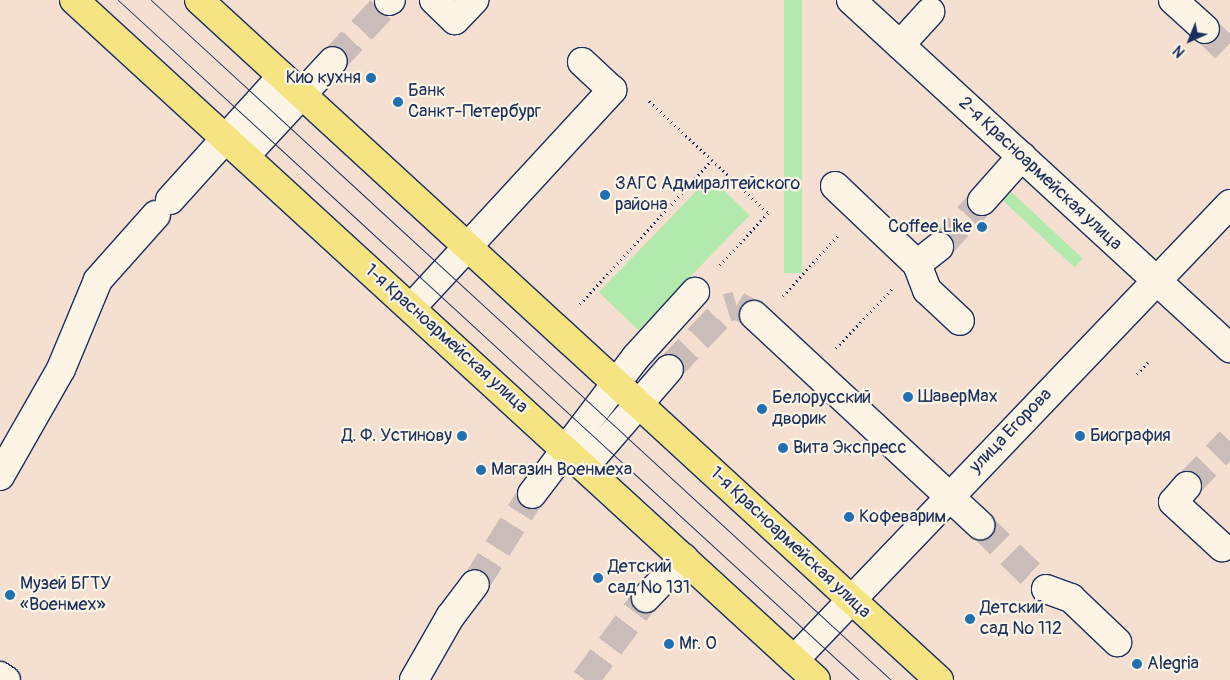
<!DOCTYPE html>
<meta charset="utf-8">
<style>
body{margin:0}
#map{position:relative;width:1230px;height:680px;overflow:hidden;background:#f5dfd0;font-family:Pangolin,sans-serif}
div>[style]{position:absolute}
.green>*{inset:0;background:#b2e9ac;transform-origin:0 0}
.minor-tunnel>*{height:28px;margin-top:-14px;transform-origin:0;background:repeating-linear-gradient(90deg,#c9bcb9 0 28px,transparent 0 42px)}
.path>*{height:3px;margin-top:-1.5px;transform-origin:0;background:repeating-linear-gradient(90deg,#1b2f5e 0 1px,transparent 0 5px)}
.roads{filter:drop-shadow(1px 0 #1b2f5e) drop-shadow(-1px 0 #1b2f5e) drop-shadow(0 1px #1b2f5e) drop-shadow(0 -1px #1b2f5e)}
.minor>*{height:28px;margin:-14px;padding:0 14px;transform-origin:14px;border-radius:14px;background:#fcf5e5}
.major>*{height:28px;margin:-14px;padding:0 14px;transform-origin:14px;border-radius:14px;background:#f6e381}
.tram>*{height:1px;margin:-0.5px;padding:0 0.5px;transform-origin:0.5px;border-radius:0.5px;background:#1b2f5e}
.dots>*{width:14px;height:14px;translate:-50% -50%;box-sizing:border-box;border:2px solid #fcf5e5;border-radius:50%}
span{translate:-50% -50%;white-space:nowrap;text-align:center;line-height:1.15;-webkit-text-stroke:4.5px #fcf5e5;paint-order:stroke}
.poi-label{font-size:18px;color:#1b2f5e}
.right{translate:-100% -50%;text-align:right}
.left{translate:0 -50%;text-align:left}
.street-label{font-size:18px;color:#1b2f5e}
.north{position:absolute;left:1165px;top:15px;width:50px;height:50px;-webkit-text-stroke:4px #fcf5e5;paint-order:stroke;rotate:224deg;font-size:14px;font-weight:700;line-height:20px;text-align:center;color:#1b2f5e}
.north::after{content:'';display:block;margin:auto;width:18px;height:22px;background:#1b2f5e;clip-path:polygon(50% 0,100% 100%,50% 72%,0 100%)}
</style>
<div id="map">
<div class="green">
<div style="left:784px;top:0;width:18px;height:273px"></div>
<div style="left:710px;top:177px;width:55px;height:160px;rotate:44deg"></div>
<div style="left:1006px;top:187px;width:105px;height:12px;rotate:43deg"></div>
</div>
<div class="minor-tunnel">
<div style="left:1205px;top:29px;width:35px;rotate:44deg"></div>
<div style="left:333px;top:61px;width:82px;rotate:-47deg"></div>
<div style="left:939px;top:247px;width:63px;rotate:-46.9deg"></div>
<div style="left:669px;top:369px;width:84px;rotate:-46.4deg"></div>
<div style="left:727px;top:308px;width:10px;rotate:-17deg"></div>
<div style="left:737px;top:305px;width:20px;rotate:30deg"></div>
<div style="left:1187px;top:486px;width:62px;rotate:-46.3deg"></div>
<div style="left:980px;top:525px;width:92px;rotate:44.1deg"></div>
<div style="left:475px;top:584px;width:107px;rotate:-57.7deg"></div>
<div style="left:585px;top:680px;width:102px;rotate:-53.4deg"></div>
</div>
<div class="path">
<div style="left:712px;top:160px;width:77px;rotate:43.4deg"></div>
<div style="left:768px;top:213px;width:75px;rotate:132.8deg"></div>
<div style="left:783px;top:296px;width:84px;rotate:-47.9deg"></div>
<div style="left:580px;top:304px;width:195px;rotate:-47.5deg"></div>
<div style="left:712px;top:160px;width:89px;rotate:-136.8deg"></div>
<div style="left:836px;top:348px;width:81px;rotate:-46.5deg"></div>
<div style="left:1137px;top:374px;width:16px;rotate:-47deg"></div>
</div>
<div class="roads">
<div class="minor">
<div style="left:434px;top:0;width:29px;rotate:44deg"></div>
<div style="left:455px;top:20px;width:28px;rotate:-46deg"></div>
<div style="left:851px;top:0;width:515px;rotate:42.56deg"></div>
<div style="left:1173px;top:0;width:43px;rotate:42.2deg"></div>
<div style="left:389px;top:1px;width:2px;rotate:-27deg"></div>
<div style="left:900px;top:45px;width:45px;rotate:-47.7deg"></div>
<div style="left:245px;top:156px;width:129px;rotate:-47.2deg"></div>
<div style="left:835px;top:186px;width:113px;rotate:43.6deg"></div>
<div style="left:917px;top:264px;width:28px;rotate:-38deg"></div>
<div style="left:170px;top:200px;width:167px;rotate:-47.9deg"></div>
<div style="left:982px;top:201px;width:60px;rotate:-48.4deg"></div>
<div style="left:917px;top:264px;width:28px;rotate:69deg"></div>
<div style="left:927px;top:290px;width:45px;rotate:43.2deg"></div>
<div style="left:411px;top:308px;width:297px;rotate:-47.3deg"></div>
<div style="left:612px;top:90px;width:41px;rotate:-137deg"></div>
<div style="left:754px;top:315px;width:309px;rotate:42.9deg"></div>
<div style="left:585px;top:466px;width:128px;rotate:-49.1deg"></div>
<div style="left:0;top:476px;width:123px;rotate:-60.3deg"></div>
<div style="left:61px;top:369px;width:96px;rotate:-67.4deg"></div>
<div style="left:98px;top:280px;width:87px;rotate:-48.3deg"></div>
<div style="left:1187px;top:486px;width:21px;rotate:131deg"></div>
<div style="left:1173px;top:502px;width:67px;rotate:42.6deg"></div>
<div style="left:532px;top:494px;width:172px;rotate:-52.8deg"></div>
<div style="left:636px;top:357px;width:88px;rotate:-47.8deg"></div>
<div style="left:1046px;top:589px;width:27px;rotate:20deg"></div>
<div style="left:1071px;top:598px;width:64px;rotate:43.7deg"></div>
<div style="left:646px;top:598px;width:55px;rotate:-46.5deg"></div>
<div style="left:794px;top:660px;width:631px;rotate:-46.28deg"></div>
<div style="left:0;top:676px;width:7px;rotate:34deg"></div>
<div style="left:414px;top:680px;width:73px;rotate:-60.3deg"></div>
<div style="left:450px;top:617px;width:41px;rotate:-52.9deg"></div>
</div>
<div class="major">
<div style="left:74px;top:0;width:1006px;rotate:42.5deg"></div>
<div style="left:199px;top:0;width:1005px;rotate:42.58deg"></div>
</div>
</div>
<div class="tram">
<div style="left:118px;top:0;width:1006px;rotate:42.54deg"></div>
<div style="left:151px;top:0;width:1005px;rotate:42.58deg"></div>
</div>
<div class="dots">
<div style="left:371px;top:78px;background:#1f6fb2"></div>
<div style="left:398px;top:102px;background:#1f6fb2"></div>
<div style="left:605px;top:195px;background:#1f6fb2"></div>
<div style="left:982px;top:227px;background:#1f6fb2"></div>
<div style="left:908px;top:397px;background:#1f6fb2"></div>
<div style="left:762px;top:409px;background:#1f6fb2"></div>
<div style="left:462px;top:436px;background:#1f6fb2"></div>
<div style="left:1080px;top:436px;background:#1f6fb2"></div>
<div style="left:783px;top:448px;background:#1f6fb2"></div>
<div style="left:481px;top:470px;background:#1f6fb2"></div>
<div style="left:849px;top:517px;background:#1f6fb2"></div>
<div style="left:598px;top:578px;background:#1f6fb2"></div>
<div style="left:10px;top:595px;background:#1f6fb2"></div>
<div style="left:970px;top:619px;background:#1f6fb2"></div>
<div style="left:669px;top:644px;background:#1f6fb2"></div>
<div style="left:1137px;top:664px;background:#1f6fb2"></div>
</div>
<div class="poi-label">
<span class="right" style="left:361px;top:78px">Кио кухня</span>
<span class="left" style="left:408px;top:102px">Банк<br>Санкт-Петербург</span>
<span class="left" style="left:615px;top:195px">ЗАГС Адмиралтейского<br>района</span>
<span class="right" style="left:972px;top:227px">Coffee Like</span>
<span class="left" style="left:918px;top:397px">ШаверMax</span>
<span class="left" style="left:772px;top:409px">Белорусский<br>дворик</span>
<span class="right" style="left:452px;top:436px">Д. Ф. Устинову</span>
<span class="left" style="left:1090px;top:436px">Биография</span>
<span class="left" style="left:793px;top:448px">Вита Экспресс</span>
<span class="left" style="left:491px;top:470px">Магазин Военмеха</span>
<span class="left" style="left:859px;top:517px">Кофеварим</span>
<span class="left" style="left:608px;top:578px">Детский<br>сад № 131</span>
<span class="left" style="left:20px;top:595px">Музей БГТУ<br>«Военмех»</span>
<span class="left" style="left:980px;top:619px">Детский<br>сад № 112</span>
<span class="left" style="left:679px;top:644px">Mr. O</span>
<span class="left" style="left:1147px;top:664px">Alegria</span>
</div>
<div class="street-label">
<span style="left:1040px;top:174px;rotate:43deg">2-я Красноармейская улица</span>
<span style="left:446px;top:339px;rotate:42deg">1-я Красноармейская улица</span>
<span style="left:1011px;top:431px;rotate:-46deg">улица Егорова</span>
<span style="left:790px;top:543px;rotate:43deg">1-я Красноармейская улица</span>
</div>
<div class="north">N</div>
</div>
